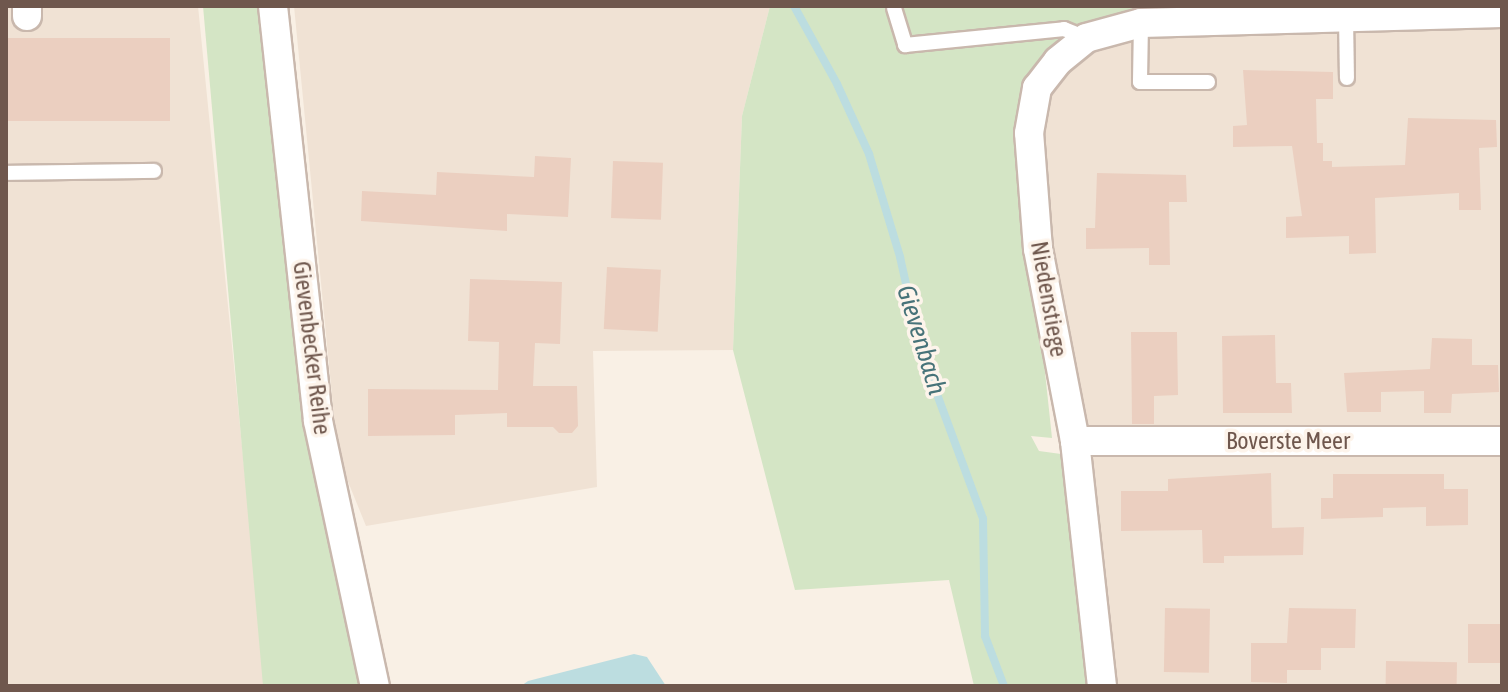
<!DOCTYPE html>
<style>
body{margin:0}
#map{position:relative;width:1508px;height:692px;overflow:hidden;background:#f9f0e5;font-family:"Asap Condensed",sans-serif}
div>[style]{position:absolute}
.residential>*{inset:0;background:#f0e2d4}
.green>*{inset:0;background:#d4e5c5}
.water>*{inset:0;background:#bcdde0}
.stream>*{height:8px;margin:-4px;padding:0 4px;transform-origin:4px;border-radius:4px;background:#bcdde0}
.building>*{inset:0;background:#ebcfc0;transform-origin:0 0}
.roads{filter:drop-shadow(2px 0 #c9b8ad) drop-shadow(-2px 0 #c9b8ad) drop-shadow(0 2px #c9b8ad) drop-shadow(0 -2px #c9b8ad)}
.service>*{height:14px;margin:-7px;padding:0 7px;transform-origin:7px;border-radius:7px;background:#fff}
.minor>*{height:28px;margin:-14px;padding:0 14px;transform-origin:14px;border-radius:14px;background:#fff}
span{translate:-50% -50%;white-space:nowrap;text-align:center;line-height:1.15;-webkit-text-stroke:7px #fdf4eb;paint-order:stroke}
.street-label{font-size:24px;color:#6f574d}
.water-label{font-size:26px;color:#477379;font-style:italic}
.frame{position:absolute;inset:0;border:8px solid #6f574d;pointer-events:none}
</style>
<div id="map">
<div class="residential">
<div style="clip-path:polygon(6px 6px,198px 6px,266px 686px,6px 686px)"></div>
<div style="clip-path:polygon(294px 6px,770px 6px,742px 116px,733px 350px,593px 351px,597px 487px,366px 526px,338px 457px)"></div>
<div style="clip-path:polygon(1184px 6px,1502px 6px,1502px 686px,1115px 686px,1049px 242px,1039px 118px,1059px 75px,1091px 43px)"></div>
</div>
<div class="green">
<div style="clip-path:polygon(203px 6px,272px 6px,368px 686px,263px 686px)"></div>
<div style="clip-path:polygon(770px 6px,1160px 6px,1084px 30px,1031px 84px,1039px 316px,1052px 438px,1031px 436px,1039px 451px,1061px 454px,1093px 686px,974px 686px,949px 580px,795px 590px,733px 350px,742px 116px)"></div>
</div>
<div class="water">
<div style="clip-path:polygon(634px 654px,647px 657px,666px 686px,521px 686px,528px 681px)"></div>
</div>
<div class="stream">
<div style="left:794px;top:6px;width:89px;rotate:61.1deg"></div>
<div style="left:837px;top:84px;width:77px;rotate:65.4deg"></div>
<div style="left:869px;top:154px;width:108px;rotate:73.2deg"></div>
<div style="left:900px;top:257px;width:96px;rotate:77.4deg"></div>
<div style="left:921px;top:351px;width:179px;rotate:69.7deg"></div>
<div style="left:983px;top:519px;width:117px;rotate:89deg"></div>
<div style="left:985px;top:636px;width:53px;rotate:69.2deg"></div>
</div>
<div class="building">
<div style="left:170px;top:38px;width:83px;height:164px;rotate:90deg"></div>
<div style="clip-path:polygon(1243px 70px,1333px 72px,1333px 99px,1316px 99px,1317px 143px,1323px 143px,1323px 161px,1332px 161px,1332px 167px,1405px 165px,1408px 118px,1496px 120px,1497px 147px,1479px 148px,1481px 210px,1459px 210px,1459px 193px,1375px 198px,1376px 253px,1349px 254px,1349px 236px,1286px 238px,1286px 217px,1302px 216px,1292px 146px,1233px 147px,1233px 126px,1247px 125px)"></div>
<div style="clip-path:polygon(535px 156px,571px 158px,568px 217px,507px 214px,507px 231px,361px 221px,362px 191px,436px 195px,437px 172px,534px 177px)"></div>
<div style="left:613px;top:161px;width:50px;height:57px;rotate:2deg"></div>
<div style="clip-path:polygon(1097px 173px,1186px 175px,1187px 202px,1169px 202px,1170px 265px,1149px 265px,1149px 248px,1086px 249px,1086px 228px,1095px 228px)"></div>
<div style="left:607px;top:267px;width:54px;height:62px;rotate:3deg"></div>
<div style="clip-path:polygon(470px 279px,562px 282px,560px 344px,535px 343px,533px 386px,577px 386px,578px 426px,572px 433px,559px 433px,553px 427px,507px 427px,507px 413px,455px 415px,455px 435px,368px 436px,368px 389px,498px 390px,499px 342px,468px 341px)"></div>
<div style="clip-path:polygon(1131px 332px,1177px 332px,1178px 395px,1154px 396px,1154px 424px,1132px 424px)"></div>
<div style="clip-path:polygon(1275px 335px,1276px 383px,1291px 383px,1292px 413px,1223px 413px,1222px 336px)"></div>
<div style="clip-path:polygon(1432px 338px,1472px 339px,1472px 365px,1498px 365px,1499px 392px,1452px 394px,1451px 413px,1424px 413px,1424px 391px,1381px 392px,1381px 412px,1347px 412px,1344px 373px,1430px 369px)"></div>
<div style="clip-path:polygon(1271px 473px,1272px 528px,1304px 527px,1303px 555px,1224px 556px,1224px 563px,1203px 563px,1202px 530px,1121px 531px,1121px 491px,1168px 491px,1168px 479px)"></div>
<div style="clip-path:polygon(1333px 474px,1444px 474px,1444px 489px,1468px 489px,1468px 525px,1426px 526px,1426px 507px,1383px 508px,1383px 517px,1321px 519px,1321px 498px,1333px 498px)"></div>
<div style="left:1165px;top:608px;width:45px;height:64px;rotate:1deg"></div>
<div style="clip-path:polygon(1289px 608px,1356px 609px,1355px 648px,1321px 648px,1321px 670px,1287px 670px,1287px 683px,1251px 682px,1251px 643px,1287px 643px)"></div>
<div style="left:1468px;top:624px;width:34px;height:39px"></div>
<div style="left:1386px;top:661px;width:71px;height:25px;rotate:1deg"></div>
</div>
<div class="roads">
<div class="service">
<div style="left:894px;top:8px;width:39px;rotate:73deg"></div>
<div style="left:905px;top:45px;width:160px;rotate:-5.7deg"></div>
<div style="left:1064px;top:29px;width:24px;rotate:22deg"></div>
<div style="left:1346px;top:17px;width:61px;rotate:89.1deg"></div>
<div style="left:1141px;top:23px;width:59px;rotate:91deg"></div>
<div style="left:1140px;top:82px;width:68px"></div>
<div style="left:6px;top:173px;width:148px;rotate:-0.8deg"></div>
</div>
<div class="minor">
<div style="left:273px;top:6px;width:417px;rotate:83.8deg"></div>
<div style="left:318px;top:421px;width:271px;rotate:77.9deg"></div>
<div style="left:27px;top:16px;width:10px;rotate:-90deg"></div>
<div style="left:1075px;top:441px;width:427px"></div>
<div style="left:1102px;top:686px;width:246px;rotate:-96.3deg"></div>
<div style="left:1075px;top:441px;width:196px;rotate:-100.9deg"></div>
<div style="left:1038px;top:249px;width:116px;rotate:-94.4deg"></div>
<div style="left:1029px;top:133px;width:46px;rotate:-79.9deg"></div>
<div style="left:1037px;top:88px;width:34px;rotate:-52deg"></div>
<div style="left:1058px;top:61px;width:36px;rotate:-39deg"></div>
<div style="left:1086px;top:38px;width:57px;rotate:-15.3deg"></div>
<div style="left:1141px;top:23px;width:361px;rotate:-1.6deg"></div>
</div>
</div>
<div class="street-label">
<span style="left:1049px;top:299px;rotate:80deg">Niedenstiege</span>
<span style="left:312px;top:348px;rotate:83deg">Gievenbecker Reihe</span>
<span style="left:1288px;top:441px">Boverste Meer</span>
</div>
<div class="water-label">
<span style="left:921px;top:340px;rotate:73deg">Gievenbach</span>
</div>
<div class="frame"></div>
</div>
